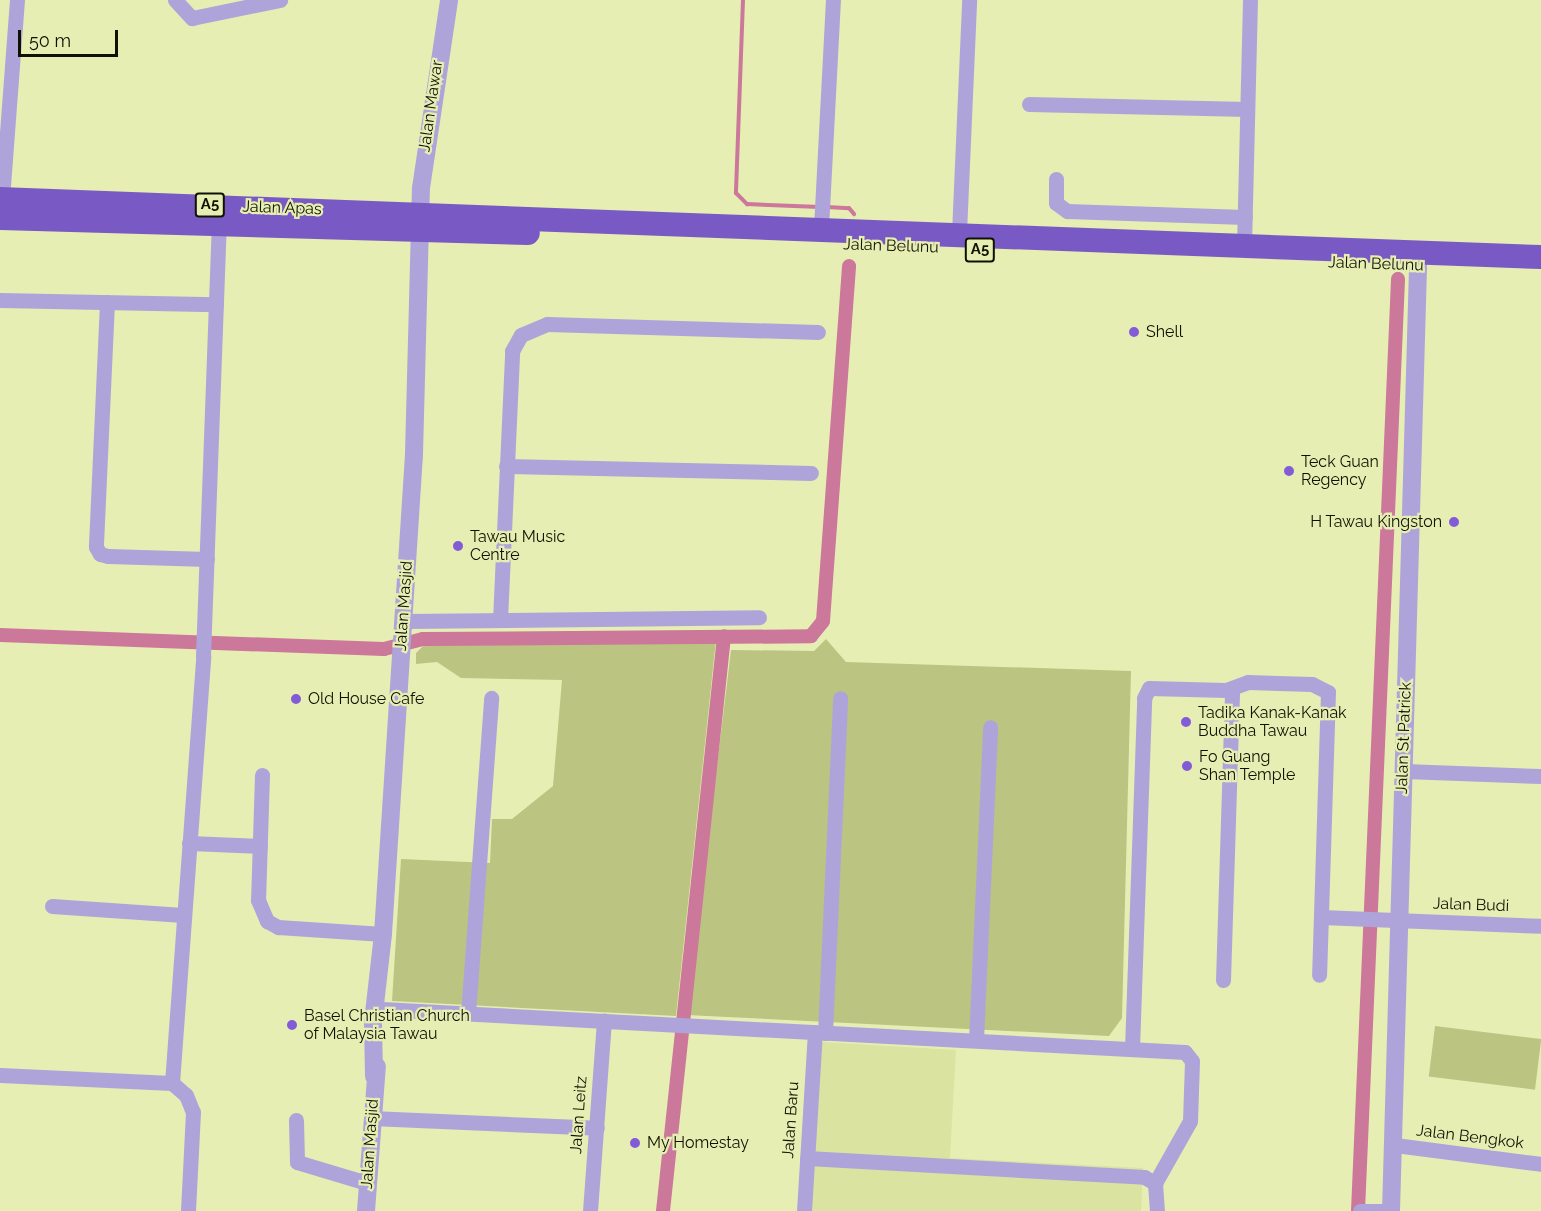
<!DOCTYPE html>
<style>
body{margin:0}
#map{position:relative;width:1541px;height:1211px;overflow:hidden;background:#e7eeb4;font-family:Raleway,sans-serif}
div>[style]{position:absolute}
.built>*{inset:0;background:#dbe3a1}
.green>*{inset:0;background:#bcc482;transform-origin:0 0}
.stream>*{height:4px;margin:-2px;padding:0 2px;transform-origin:2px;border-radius:2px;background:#cb789b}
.canal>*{height:14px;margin:-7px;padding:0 7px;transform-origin:7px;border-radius:7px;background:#cb789b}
.minor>*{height:15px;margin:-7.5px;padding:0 7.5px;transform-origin:7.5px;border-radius:7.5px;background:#afa4da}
.tertiary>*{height:18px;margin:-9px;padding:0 9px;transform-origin:9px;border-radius:9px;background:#afa4da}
.trunk>*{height:24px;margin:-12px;padding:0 12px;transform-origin:12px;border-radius:12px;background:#795ac5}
.dots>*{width:16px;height:16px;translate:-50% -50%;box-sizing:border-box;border:3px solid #e7eeb4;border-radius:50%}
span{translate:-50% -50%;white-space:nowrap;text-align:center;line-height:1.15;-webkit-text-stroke:4.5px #e7eeb4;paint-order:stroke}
.shield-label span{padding:2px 4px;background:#e7eeb4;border:2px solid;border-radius:4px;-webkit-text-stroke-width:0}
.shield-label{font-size:15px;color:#101200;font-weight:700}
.street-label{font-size:16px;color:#101200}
.poi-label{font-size:16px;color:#101200}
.left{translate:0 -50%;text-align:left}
.right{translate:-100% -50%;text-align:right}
.scale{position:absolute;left:18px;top:30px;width:100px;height:27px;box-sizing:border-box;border:3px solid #101200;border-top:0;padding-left:8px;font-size:18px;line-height:21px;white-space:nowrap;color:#101200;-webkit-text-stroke:4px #e7eeb4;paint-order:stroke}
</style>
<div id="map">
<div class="built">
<div style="clip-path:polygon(822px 1042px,956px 1050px,950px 1158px,1143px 1168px,1141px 1211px,811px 1211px)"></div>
</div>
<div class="green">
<div style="clip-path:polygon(826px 639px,846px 662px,1131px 671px,1122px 1018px,1109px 1036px,687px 1015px,731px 650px,814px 651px)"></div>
<div style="clip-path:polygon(716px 640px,676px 1016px,392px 1001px,401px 859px,490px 863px,492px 819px,512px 819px,553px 786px,562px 680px,461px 678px,437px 662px,416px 664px,416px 653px,425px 644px)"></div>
<div style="left:1435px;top:1026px;width:107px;height:51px;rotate:7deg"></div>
</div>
<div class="stream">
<div style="left:743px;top:0;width:193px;rotate:92.1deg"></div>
<div style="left:736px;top:193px;width:16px;rotate:45deg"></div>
<div style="left:747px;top:204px;width:73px;rotate:2.4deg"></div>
<div style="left:827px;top:207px;width:22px;rotate:3deg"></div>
<div style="left:849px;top:208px;width:8px;rotate:50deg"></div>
</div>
<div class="canal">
<div style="left:0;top:635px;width:384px;rotate:2.1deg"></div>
<div style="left:384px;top:649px;width:40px;rotate:-14.4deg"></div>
<div style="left:423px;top:639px;width:388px;rotate:-0.4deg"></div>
<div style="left:811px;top:636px;width:19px;rotate:-51deg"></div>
<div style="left:823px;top:621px;width:356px;rotate:-85.8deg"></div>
<div style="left:663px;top:1211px;width:578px;rotate:-83.94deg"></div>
<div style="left:1358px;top:1211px;width:933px;rotate:-87.54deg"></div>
</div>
<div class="minor">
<div style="left:175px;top:0;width:25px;rotate:47deg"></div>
<div style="left:192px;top:18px;width:90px;rotate:-11.6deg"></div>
<div style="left:1029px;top:104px;width:218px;rotate:1.3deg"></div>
<div style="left:1056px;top:179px;width:24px;rotate:90deg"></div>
<div style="left:1056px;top:203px;width:14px;rotate:36deg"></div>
<div style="left:1067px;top:211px;width:178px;rotate:1.9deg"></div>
<div style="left:2px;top:199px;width:200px;rotate:-85.7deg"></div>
<div style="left:821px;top:228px;width:228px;rotate:-87deg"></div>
<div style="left:959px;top:233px;width:233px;rotate:-87.5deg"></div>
<div style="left:1244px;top:245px;width:245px;rotate:-88.6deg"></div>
<div style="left:0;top:300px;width:216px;rotate:1.1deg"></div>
<div style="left:107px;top:302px;width:245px;rotate:92.6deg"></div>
<div style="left:96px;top:547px;width:8px;rotate:60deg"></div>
<div style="left:100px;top:554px;width:8px;rotate:14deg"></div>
<div style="left:108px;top:556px;width:99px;rotate:1.7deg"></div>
<div style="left:506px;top:466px;width:305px;rotate:1.3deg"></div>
<div style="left:500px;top:620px;width:269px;rotate:-87.4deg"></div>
<div style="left:512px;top:351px;width:18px;rotate:-61deg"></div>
<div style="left:521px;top:335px;width:28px;rotate:-23deg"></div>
<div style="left:547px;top:324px;width:271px;rotate:1.7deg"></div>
<div style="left:404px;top:621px;width:355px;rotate:-0.6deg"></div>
<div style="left:1404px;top:771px;width:137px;rotate:2.1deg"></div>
<div style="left:262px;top:775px;width:125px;rotate:91.8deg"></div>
<div style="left:258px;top:900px;width:23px;rotate:67deg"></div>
<div style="left:267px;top:921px;width:13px;rotate:29deg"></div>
<div style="left:278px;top:927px;width:105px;rotate:3.8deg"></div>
<div style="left:189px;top:843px;width:71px;rotate:2.4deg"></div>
<div style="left:52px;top:906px;width:131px;rotate:3.9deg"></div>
<div style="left:1321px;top:917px;width:220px;rotate:2.3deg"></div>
<div style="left:1223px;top:980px;width:291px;rotate:-88.2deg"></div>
<div style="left:382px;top:1009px;width:804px;rotate:3.07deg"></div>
<div style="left:1185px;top:1052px;width:11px;rotate:52deg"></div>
<div style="left:1192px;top:1061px;width:60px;rotate:91.9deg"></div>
<div style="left:1190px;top:1121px;width:71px;rotate:119.4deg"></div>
<div style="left:468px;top:1014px;width:317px;rotate:-85.8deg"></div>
<div style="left:825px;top:1033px;width:335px;rotate:-87.4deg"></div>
<div style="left:976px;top:1040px;width:313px;rotate:-87.4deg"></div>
<div style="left:1132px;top:1049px;width:351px;rotate:-88deg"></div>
<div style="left:1144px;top:698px;width:11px;rotate:-63deg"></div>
<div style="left:1149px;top:688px;width:77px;rotate:1.5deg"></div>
<div style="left:1226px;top:690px;width:23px;rotate:-20deg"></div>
<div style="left:1248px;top:682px;width:64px;rotate:1.8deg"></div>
<div style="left:1312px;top:684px;width:18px;rotate:27deg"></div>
<div style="left:1328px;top:692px;width:283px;rotate:91.8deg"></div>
<div style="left:0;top:1075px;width:172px;rotate:2.7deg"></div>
<div style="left:172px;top:1083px;width:18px;rotate:41deg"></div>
<div style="left:186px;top:1095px;width:18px;rotate:68deg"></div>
<div style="left:193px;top:1112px;width:99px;rotate:92.9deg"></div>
<div style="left:172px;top:1083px;width:428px;rotate:-85.8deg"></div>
<div style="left:203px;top:656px;width:432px;rotate:-87.9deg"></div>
<div style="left:371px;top:1118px;width:226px;rotate:2.5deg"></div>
<div style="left:296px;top:1120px;width:42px;rotate:88.6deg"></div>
<div style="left:297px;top:1162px;width:73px;rotate:16.7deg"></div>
<div style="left:1395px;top:1145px;width:147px;rotate:7.4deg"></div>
<div style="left:807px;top:1158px;width:338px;rotate:3.2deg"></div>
<div style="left:1144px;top:1177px;width:13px;rotate:29deg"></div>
<div style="left:1155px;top:1183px;width:28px;rotate:86deg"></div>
<div style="left:590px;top:1211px;width:191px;rotate:-85.8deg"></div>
<div style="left:804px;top:1211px;width:179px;rotate:-86.5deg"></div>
<div style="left:1360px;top:1211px;width:29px"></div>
</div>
<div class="tertiary">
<div style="left:374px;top:1076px;width:54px;rotate:-91.1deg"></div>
<div style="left:373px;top:1022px;width:89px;rotate:-83.5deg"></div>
<div style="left:383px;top:934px;width:481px;rotate:-86.3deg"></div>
<div style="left:414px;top:454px;width:266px;rotate:-88.5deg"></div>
<div style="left:421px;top:188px;width:190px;rotate:-81.5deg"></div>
<div style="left:366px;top:1211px;width:145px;rotate:-85.7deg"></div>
<div style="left:1391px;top:1211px;width:945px;rotate:-88.36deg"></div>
</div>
<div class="trunk">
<div style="left:0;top:199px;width:1542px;rotate:2.16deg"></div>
<div style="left:0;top:218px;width:528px;rotate:1.63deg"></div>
</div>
<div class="dots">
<div style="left:1134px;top:332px;background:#815cd6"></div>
<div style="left:1289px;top:471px;background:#815cd6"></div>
<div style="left:1454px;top:522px;background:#815cd6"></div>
<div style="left:458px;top:546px;background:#815cd6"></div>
<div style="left:296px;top:699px;background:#815cd6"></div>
<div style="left:1186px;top:722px;background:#815cd6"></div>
<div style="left:1187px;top:766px;background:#815cd6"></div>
<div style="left:292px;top:1025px;background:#815cd6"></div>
<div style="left:635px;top:1143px;background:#815cd6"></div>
</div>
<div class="shield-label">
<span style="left:210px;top:205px">A5</span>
<span style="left:980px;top:250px">A5</span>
</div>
<div class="street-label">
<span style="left:431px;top:106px;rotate:-82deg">Jalan Mawar</span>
<span style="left:282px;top:208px;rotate:2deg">Jalan Apas</span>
<span style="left:891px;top:246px;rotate:2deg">Jalan Belunu</span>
<span style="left:1376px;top:264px;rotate:2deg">Jalan Belunu</span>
<span style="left:404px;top:606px;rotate:-86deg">Jalan Masjid</span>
<span style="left:1404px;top:738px;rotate:-88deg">Jalan St Patrick</span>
<span style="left:1471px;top:905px;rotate:2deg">Jalan Budi</span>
<span style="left:579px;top:1115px;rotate:-86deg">Jalan Leitz</span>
<span style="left:791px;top:1120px;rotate:-86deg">Jalan Baru</span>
<span style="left:1470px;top:1137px;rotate:7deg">Jalan Bengkok</span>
<span style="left:370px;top:1144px;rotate:-86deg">Jalan Masjid</span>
</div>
<div class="poi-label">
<span class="left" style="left:1146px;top:332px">Shell</span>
<span class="left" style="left:1301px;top:471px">Teck Guan<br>Regency</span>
<span class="right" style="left:1442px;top:522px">H Tawau Kingston</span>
<span class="left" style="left:470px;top:546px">Tawau Music<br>Centre</span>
<span class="left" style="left:308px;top:699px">Old House Cafe</span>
<span class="left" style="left:1198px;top:722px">Tadika Kanak-Kanak<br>Buddha Tawau</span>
<span class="left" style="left:1199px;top:766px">Fo Guang<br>Shan Temple</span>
<span class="left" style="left:304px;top:1025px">Basel Christian Church<br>of Malaysia Tawau</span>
<span class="left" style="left:647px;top:1143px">My Homestay</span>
</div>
<div class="scale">50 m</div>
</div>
